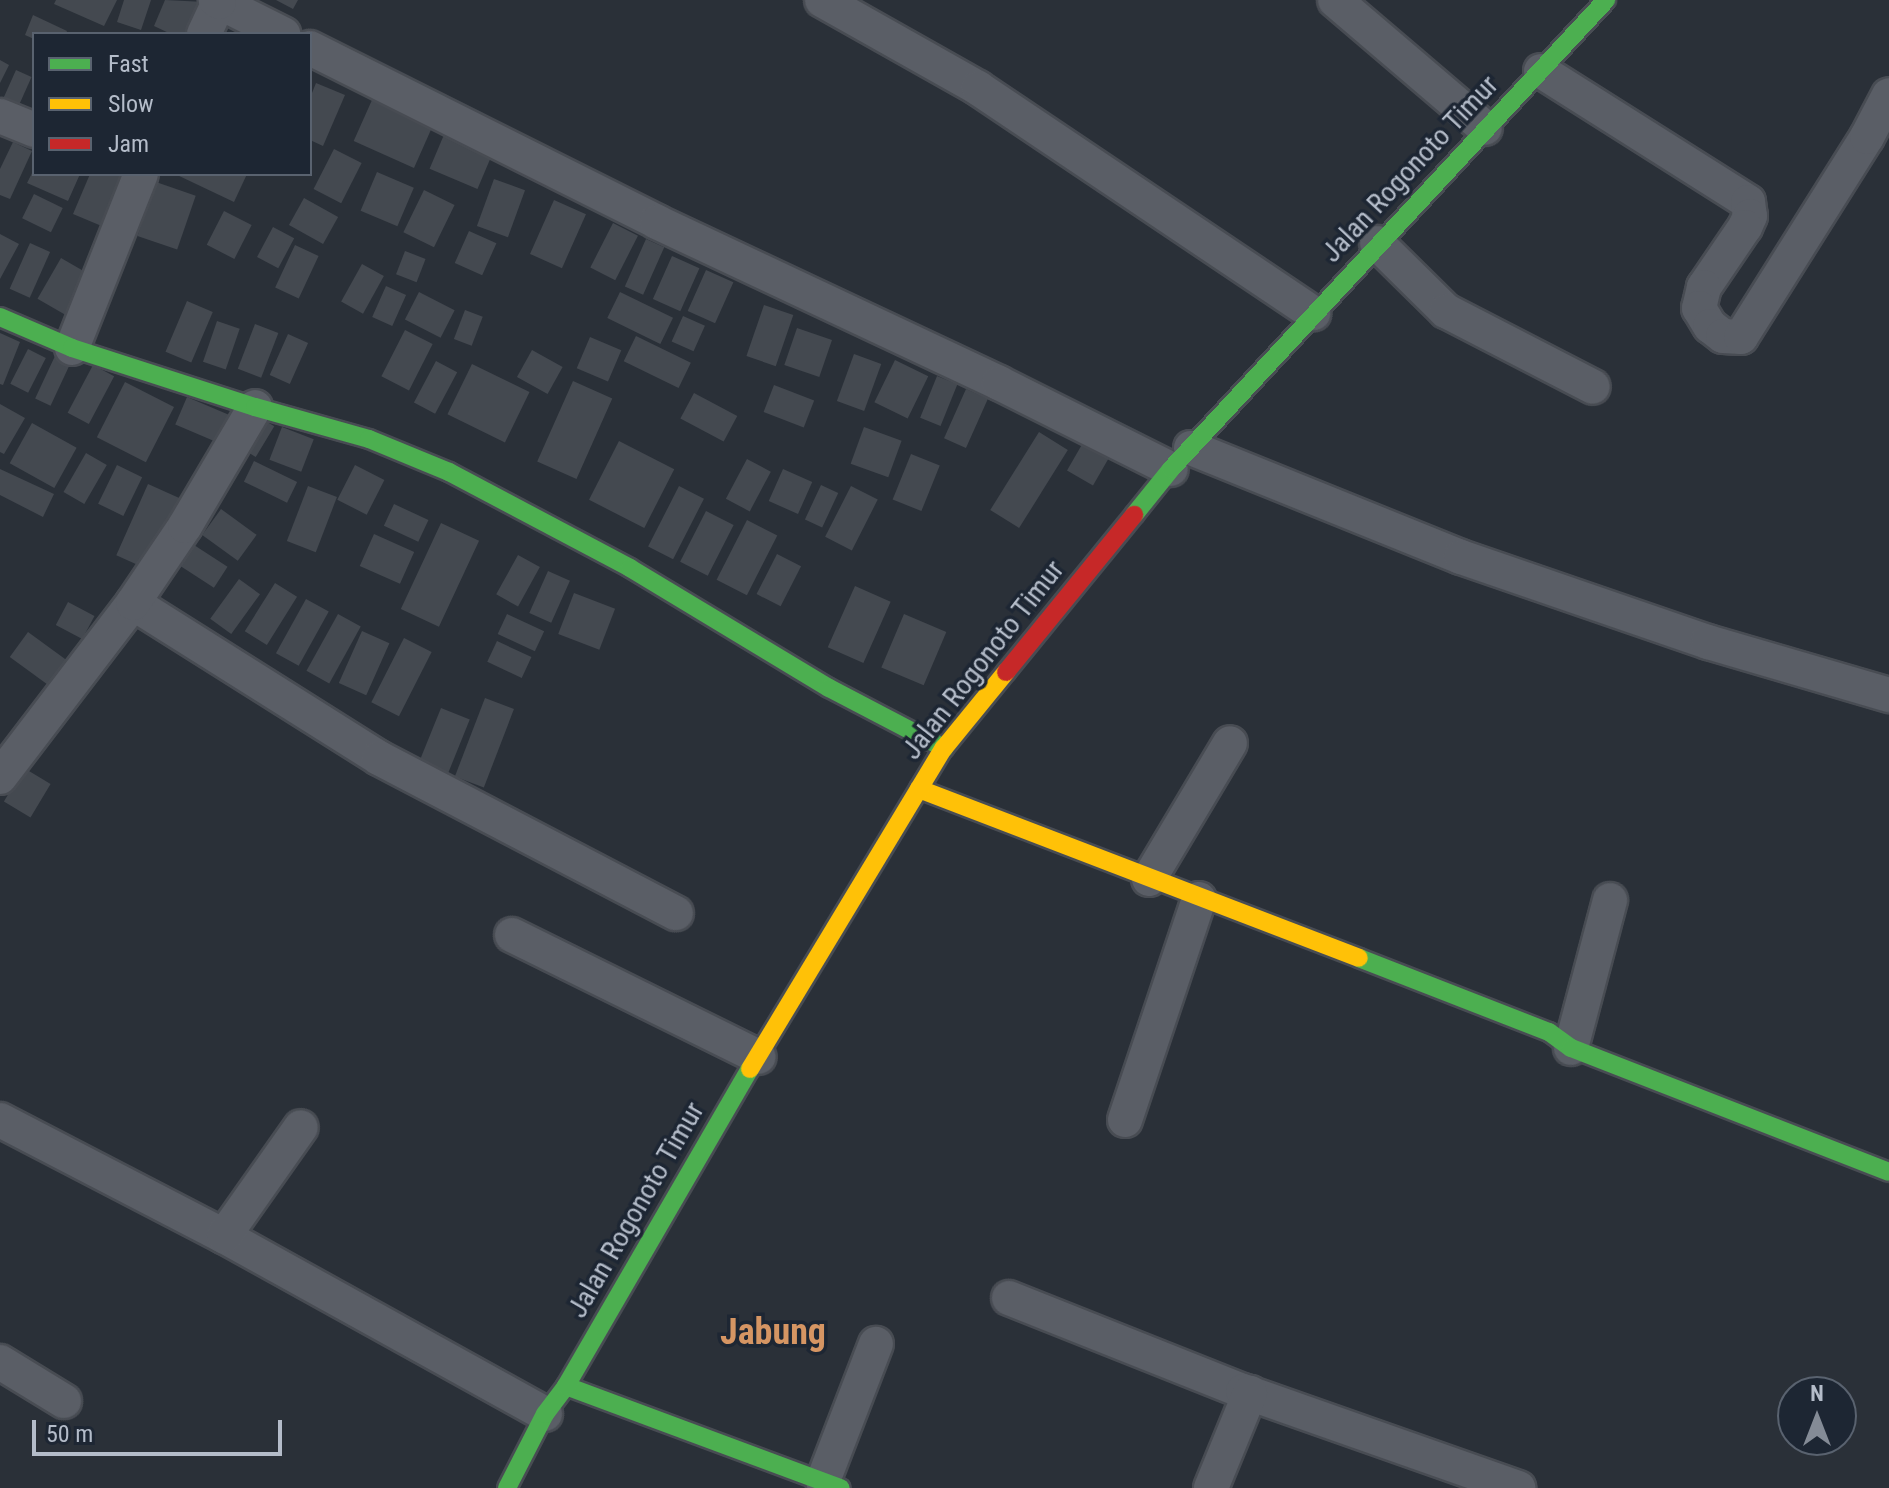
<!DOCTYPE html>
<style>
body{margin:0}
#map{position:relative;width:1889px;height:1488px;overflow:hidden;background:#2a3038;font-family:"Roboto Condensed",sans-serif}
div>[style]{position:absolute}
.building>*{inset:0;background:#444950;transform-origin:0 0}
.roads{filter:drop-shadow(2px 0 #484c53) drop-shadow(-2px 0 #484c53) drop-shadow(0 2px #484c53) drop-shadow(0 -2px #484c53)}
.street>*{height:34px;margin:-17px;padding:0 17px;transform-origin:17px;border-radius:17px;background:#5a5e66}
.fast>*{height:18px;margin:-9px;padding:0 9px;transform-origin:9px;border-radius:9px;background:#4caf50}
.slow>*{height:18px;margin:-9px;padding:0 9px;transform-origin:9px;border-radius:9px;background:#ffc107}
.jam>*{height:18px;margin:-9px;padding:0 9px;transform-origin:9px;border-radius:9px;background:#c62828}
span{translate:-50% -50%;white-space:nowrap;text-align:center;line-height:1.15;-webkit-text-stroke:7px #1d2633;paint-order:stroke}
.street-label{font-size:28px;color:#b4bcc9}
.district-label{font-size:36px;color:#d59563;font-weight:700}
.legend{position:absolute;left:32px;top:32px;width:280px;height:144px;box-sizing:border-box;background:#1d2633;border:2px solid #59626f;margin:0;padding:10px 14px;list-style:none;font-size:24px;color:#b4bcc9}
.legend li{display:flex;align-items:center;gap:16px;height:40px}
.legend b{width:40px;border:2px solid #59626f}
.north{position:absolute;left:1777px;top:1376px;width:80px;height:80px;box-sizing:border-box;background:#1d2633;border:2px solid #59626f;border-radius:50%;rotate:0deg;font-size:22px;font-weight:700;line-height:32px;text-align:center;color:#b4bcc9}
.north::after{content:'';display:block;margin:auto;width:28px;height:36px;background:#848b96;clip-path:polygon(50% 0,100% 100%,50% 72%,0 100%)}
.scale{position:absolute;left:32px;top:1420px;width:250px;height:36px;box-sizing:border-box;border:4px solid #b4bcc9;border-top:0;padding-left:10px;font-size:24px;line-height:28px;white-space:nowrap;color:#b4bcc9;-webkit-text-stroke:6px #1d2633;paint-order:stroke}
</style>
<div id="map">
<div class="building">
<div style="clip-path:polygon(56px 0,117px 0,104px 26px,54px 4px)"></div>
<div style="clip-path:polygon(124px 0,151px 0,141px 30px,117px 22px)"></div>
<div style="clip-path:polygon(165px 0,205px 2px,190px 34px,171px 34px,154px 26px)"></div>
<div style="clip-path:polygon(276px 0,298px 0,293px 9px)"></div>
<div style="clip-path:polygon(33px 15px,67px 31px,66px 34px,34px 34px,34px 39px,25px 35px)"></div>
<div style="clip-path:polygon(0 60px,9px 65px,0 83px)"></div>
<div style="left:16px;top:70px;width:17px;height:37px;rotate:24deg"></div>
<div style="clip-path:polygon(316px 83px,345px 95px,323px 146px,310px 140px,310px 98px)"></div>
<div style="left:372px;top:100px;width:66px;height:45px;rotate:24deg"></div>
<div style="left:446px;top:130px;width:52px;height:42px;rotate:23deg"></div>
<div style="clip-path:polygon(13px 142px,32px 151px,10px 199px,0 195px,0 169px)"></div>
<div style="left:334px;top:149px;width:31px;height:45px;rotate:27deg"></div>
<div style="clip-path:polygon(34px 169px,34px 174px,80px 174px,68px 201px,27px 183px)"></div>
<div style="left:377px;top:172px;width:40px;height:42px;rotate:23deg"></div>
<div style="clip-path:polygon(90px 174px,127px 174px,104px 227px,73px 214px)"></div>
<div style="clip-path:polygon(175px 174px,247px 174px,234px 202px)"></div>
<div style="left:494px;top:179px;width:33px;height:50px;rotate:20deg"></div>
<div style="left:156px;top:182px;width:42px;height:57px;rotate:19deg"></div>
<div style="left:424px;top:190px;width:34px;height:47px;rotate:26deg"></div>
<div style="left:34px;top:194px;width:32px;height:27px;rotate:26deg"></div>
<div style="left:304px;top:198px;width:39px;height:31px;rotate:29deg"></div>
<div style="left:554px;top:200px;width:35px;height:59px;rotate:24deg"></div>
<div style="left:224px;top:211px;width:31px;height:38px;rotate:27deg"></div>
<div style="left:613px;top:223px;width:28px;height:50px;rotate:27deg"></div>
<div style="left:273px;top:227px;width:24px;height:34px;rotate:28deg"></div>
<div style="left:469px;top:231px;width:30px;height:35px;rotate:24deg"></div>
<div style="clip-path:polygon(0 234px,19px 244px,0 279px)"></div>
<div style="left:646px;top:239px;width:20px;height:52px;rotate:24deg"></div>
<div style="left:30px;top:243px;width:22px;height:50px;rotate:24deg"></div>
<div style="left:295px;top:245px;width:26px;height:47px;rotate:25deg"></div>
<div style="left:405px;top:251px;width:22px;height:25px;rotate:21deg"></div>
<div style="left:672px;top:256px;width:30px;height:47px;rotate:24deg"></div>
<div style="left:61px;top:258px;width:39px;height:47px;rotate:30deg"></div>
<div style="left:362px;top:264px;width:25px;height:43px;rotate:29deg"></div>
<div style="left:706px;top:270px;width:30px;height:45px;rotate:24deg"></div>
<div style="left:386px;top:286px;width:22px;height:34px;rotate:24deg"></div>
<div style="left:419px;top:292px;width:40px;height:31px;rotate:27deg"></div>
<div style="left:620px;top:292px;width:59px;height:29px;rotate:26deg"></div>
<div style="left:187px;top:301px;width:28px;height:55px;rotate:23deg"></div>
<div style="left:764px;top:305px;width:31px;height:54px;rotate:19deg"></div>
<div style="left:465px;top:310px;width:19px;height:31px;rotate:21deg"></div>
<div style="left:683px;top:316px;width:24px;height:28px;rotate:24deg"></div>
<div style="left:217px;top:321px;width:24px;height:43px;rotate:19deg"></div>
<div style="left:255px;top:324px;width:25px;height:48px;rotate:21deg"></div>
<div style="left:797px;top:328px;width:37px;height:39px;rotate:19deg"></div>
<div style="left:405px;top:330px;width:31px;height:52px;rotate:27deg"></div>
<div style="clip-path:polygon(0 333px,20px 342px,3px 385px,0 384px)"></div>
<div style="left:288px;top:334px;width:22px;height:45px;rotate:24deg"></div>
<div style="left:636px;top:336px;width:61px;height:28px;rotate:26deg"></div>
<div style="left:590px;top:337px;width:34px;height:34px;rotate:23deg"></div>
<div style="left:28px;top:349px;width:20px;height:39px;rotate:27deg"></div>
<div style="left:532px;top:350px;width:35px;height:31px;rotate:29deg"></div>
<div style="left:854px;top:354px;width:29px;height:50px;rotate:20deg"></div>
<div style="left:55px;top:356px;width:17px;height:47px;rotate:25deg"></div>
<div style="left:895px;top:360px;width:37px;height:47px;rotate:26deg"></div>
<div style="left:436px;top:361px;width:24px;height:47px;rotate:28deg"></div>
<div style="left:472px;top:364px;width:64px;height:56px;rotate:26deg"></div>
<div style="left:93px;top:365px;width:24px;height:54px;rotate:28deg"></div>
<div style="left:937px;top:376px;width:22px;height:45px;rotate:22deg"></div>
<div style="left:573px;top:381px;width:43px;height:88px;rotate:24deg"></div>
<div style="left:125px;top:382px;width:55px;height:62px;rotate:27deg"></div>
<div style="left:774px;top:385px;width:43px;height:29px;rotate:21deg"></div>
<div style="left:966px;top:389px;width:24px;height:54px;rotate:24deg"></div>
<div style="left:694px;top:393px;width:49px;height:29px;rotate:28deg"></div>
<div style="left:187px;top:397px;width:53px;height:30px;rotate:23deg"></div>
<div style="clip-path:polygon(0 404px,25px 418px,4px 454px,0 452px)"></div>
<div style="left:264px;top:420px;width:12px;height:36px;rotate:31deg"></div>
<div style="left:32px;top:423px;width:51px;height:46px;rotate:29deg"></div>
<div style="left:282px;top:427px;width:34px;height:35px;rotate:21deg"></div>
<div style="left:864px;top:427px;width:40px;height:39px;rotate:20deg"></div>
<div style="left:1039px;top:432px;width:34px;height:92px;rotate:32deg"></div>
<div style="left:619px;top:441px;width:62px;height:66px;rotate:27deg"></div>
<div style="left:1084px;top:441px;width:30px;height:34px;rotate:30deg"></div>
<div style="left:86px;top:453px;width:24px;height:45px;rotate:30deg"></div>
<div style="left:911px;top:454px;width:31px;height:49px;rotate:22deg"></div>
<div style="left:747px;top:459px;width:27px;height:45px;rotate:28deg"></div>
<div style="left:254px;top:461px;width:48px;height:23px;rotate:26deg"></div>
<div style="left:117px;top:465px;width:28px;height:43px;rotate:26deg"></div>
<div style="left:355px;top:465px;width:33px;height:39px;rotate:27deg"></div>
<div style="clip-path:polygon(0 469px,54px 494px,43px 517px,0 495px)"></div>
<div style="left:783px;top:469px;width:32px;height:35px;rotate:24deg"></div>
<div style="left:148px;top:484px;width:36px;height:78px;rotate:24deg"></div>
<div style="left:821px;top:485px;width:19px;height:38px;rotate:25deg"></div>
<div style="left:308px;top:486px;width:31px;height:59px;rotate:21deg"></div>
<div style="left:679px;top:486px;width:28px;height:68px;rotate:27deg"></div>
<div style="left:851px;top:486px;width:30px;height:57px;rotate:27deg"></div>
<div style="left:394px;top:504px;width:38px;height:24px;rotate:25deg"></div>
<div style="left:221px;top:509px;width:44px;height:32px;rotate:36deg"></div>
<div style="left:706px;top:511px;width:31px;height:57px;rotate:27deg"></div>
<div style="left:747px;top:520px;width:34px;height:67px;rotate:27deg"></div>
<div style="left:441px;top:523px;width:42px;height:95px;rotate:25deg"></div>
<div style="left:374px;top:534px;width:44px;height:35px;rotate:24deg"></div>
<div style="left:194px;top:545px;width:40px;height:25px;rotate:33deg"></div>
<div style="left:777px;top:554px;width:27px;height:45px;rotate:27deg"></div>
<div style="left:518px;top:555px;width:25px;height:45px;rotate:29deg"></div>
<div style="left:548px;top:571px;width:24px;height:46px;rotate:24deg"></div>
<div style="left:239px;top:579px;width:26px;height:49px;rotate:36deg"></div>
<div style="left:275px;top:583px;width:26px;height:57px;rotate:32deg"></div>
<div style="left:855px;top:586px;width:39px;height:67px;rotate:24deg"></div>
<div style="left:574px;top:593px;width:44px;height:44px;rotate:21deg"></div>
<div style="left:306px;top:599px;width:26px;height:62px;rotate:29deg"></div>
<div style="left:68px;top:602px;width:30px;height:26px;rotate:28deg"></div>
<div style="left:338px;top:614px;width:26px;height:65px;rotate:29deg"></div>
<div style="left:507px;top:614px;width:41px;height:22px;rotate:25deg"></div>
<div style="left:904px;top:614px;width:46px;height:58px;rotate:23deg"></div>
<div style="left:362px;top:631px;width:30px;height:57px;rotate:24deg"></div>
<div style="left:28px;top:632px;width:53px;height:31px;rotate:36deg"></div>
<div style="left:404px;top:638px;width:31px;height:72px;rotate:27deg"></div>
<div style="left:497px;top:641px;width:38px;height:23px;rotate:25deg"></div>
<div style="left:485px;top:698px;width:31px;height:84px;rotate:21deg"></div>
<div style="left:441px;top:708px;width:31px;height:57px;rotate:22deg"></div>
<div style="left:24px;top:768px;width:31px;height:39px;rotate:31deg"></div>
</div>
<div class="roads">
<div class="street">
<div style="left:822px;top:0;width:179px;rotate:29.4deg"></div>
<div style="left:978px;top:88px;width:404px;rotate:33.9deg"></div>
<div style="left:1335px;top:0;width:197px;rotate:40.5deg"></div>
<div style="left:219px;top:2px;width:72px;rotate:26.6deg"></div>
<div style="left:204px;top:34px;width:35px;rotate:-65deg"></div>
<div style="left:219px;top:2px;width:4px;rotate:-146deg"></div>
<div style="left:310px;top:48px;width:388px;rotate:26.6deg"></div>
<div style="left:657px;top:222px;width:378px;rotate:25.2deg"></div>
<div style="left:999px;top:383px;width:192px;rotate:26.6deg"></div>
<div style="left:1541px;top:71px;width:245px;rotate:32.3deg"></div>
<div style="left:1748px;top:202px;width:14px;rotate:82deg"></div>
<div style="left:1750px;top:216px;width:12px;rotate:114deg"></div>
<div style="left:1745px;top:227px;width:73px;rotate:124.3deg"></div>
<div style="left:1704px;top:287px;width:22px;rotate:103deg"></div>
<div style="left:1699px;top:308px;width:21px;rotate:59deg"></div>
<div style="left:1710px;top:326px;width:16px;rotate:38deg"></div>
<div style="left:1723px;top:336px;width:18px;rotate:3deg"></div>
<div style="left:1741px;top:337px;width:236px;rotate:-57.8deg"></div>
<div style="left:1867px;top:137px;width:47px;rotate:-62.4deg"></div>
<div style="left:0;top:116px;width:37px;rotate:22deg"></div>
<div style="left:1377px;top:243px;width:97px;rotate:44.6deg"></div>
<div style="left:1446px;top:311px;width:165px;rotate:27.3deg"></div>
<div style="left:72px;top:348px;width:187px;rotate:-68.4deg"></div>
<div style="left:1191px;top:448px;width:291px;rotate:22deg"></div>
<div style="left:1461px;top:557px;width:261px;rotate:19deg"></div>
<div style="left:1708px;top:642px;width:189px;rotate:16.3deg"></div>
<div style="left:133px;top:603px;width:291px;rotate:32.2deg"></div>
<div style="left:379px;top:758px;width:335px;rotate:27.6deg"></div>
<div style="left:0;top:777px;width:219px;rotate:-52.6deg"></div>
<div style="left:133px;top:603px;width:93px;rotate:-56deg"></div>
<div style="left:185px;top:526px;width:138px;rotate:-59.5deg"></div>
<div style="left:1149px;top:879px;width:158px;rotate:-59.2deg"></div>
<div style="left:512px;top:935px;width:275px;rotate:26.3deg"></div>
<div style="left:1571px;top:1048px;width:153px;rotate:-75.2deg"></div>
<div style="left:0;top:1120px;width:252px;rotate:27.4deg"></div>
<div style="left:224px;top:1236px;width:367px;rotate:29deg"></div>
<div style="left:1125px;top:1120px;width:233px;rotate:-71.5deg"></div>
<div style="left:224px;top:1236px;width:133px;rotate:-54.8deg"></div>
<div style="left:1009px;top:1298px;width:252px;rotate:21.7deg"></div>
<div style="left:1243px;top:1391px;width:292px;rotate:19.4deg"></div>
<div style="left:0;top:1362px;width:75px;rotate:31.4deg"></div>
<div style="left:823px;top:1481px;width:147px;rotate:-68.9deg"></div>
<div style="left:1211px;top:1488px;width:103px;rotate:-67.7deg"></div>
</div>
<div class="fast">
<div style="left:0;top:317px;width:78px;rotate:23.3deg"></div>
<div style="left:72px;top:348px;width:192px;rotate:17.9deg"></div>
<div style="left:255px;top:407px;width:118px;rotate:15.7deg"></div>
<div style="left:369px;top:439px;width:87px;rotate:22.4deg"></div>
<div style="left:449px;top:472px;width:205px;rotate:27.9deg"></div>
<div style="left:630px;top:568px;width:232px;rotate:31.1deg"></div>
<div style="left:829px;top:688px;width:130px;rotate:27.6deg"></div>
<div style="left:1134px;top:515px;width:59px;rotate:-51.2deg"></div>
<div style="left:1171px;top:469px;width:640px;rotate:-47.15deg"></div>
<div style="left:1359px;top:958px;width:204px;rotate:21.3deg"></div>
<div style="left:1549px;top:1032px;width:27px;rotate:36deg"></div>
<div style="left:1571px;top:1048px;width:341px;rotate:21.3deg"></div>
<div style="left:566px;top:1386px;width:293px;rotate:20.4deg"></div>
<div style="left:507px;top:1488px;width:83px;rotate:-62.8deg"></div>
<div style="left:545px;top:1414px;width:35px;rotate:-53deg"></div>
<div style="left:566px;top:1386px;width:367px;rotate:-59.9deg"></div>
</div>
<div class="slow">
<div style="left:919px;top:789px;width:471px;rotate:21deg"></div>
<div style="left:750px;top:1069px;width:375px;rotate:-58.9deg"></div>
<div style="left:944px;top:748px;width:98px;rotate:-50.8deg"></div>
</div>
<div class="jam">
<div style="left:1006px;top:672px;width:203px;rotate:-50.8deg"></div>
</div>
</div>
<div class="street-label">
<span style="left:1410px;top:169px;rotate:-47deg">Jalan Rogonoto Timur</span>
<span style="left:983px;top:660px;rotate:-52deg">Jalan Rogonoto Timur</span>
<span style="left:636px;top:1210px;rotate:-60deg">Jalan Rogonoto Timur</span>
</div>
<div class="district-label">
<span style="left:773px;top:1333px">Jabung</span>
</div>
<ul class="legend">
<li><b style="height:10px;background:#4caf50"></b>Fast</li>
<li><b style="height:10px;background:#ffc107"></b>Slow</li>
<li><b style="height:10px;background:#c62828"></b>Jam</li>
</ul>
<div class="north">N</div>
<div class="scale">50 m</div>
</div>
